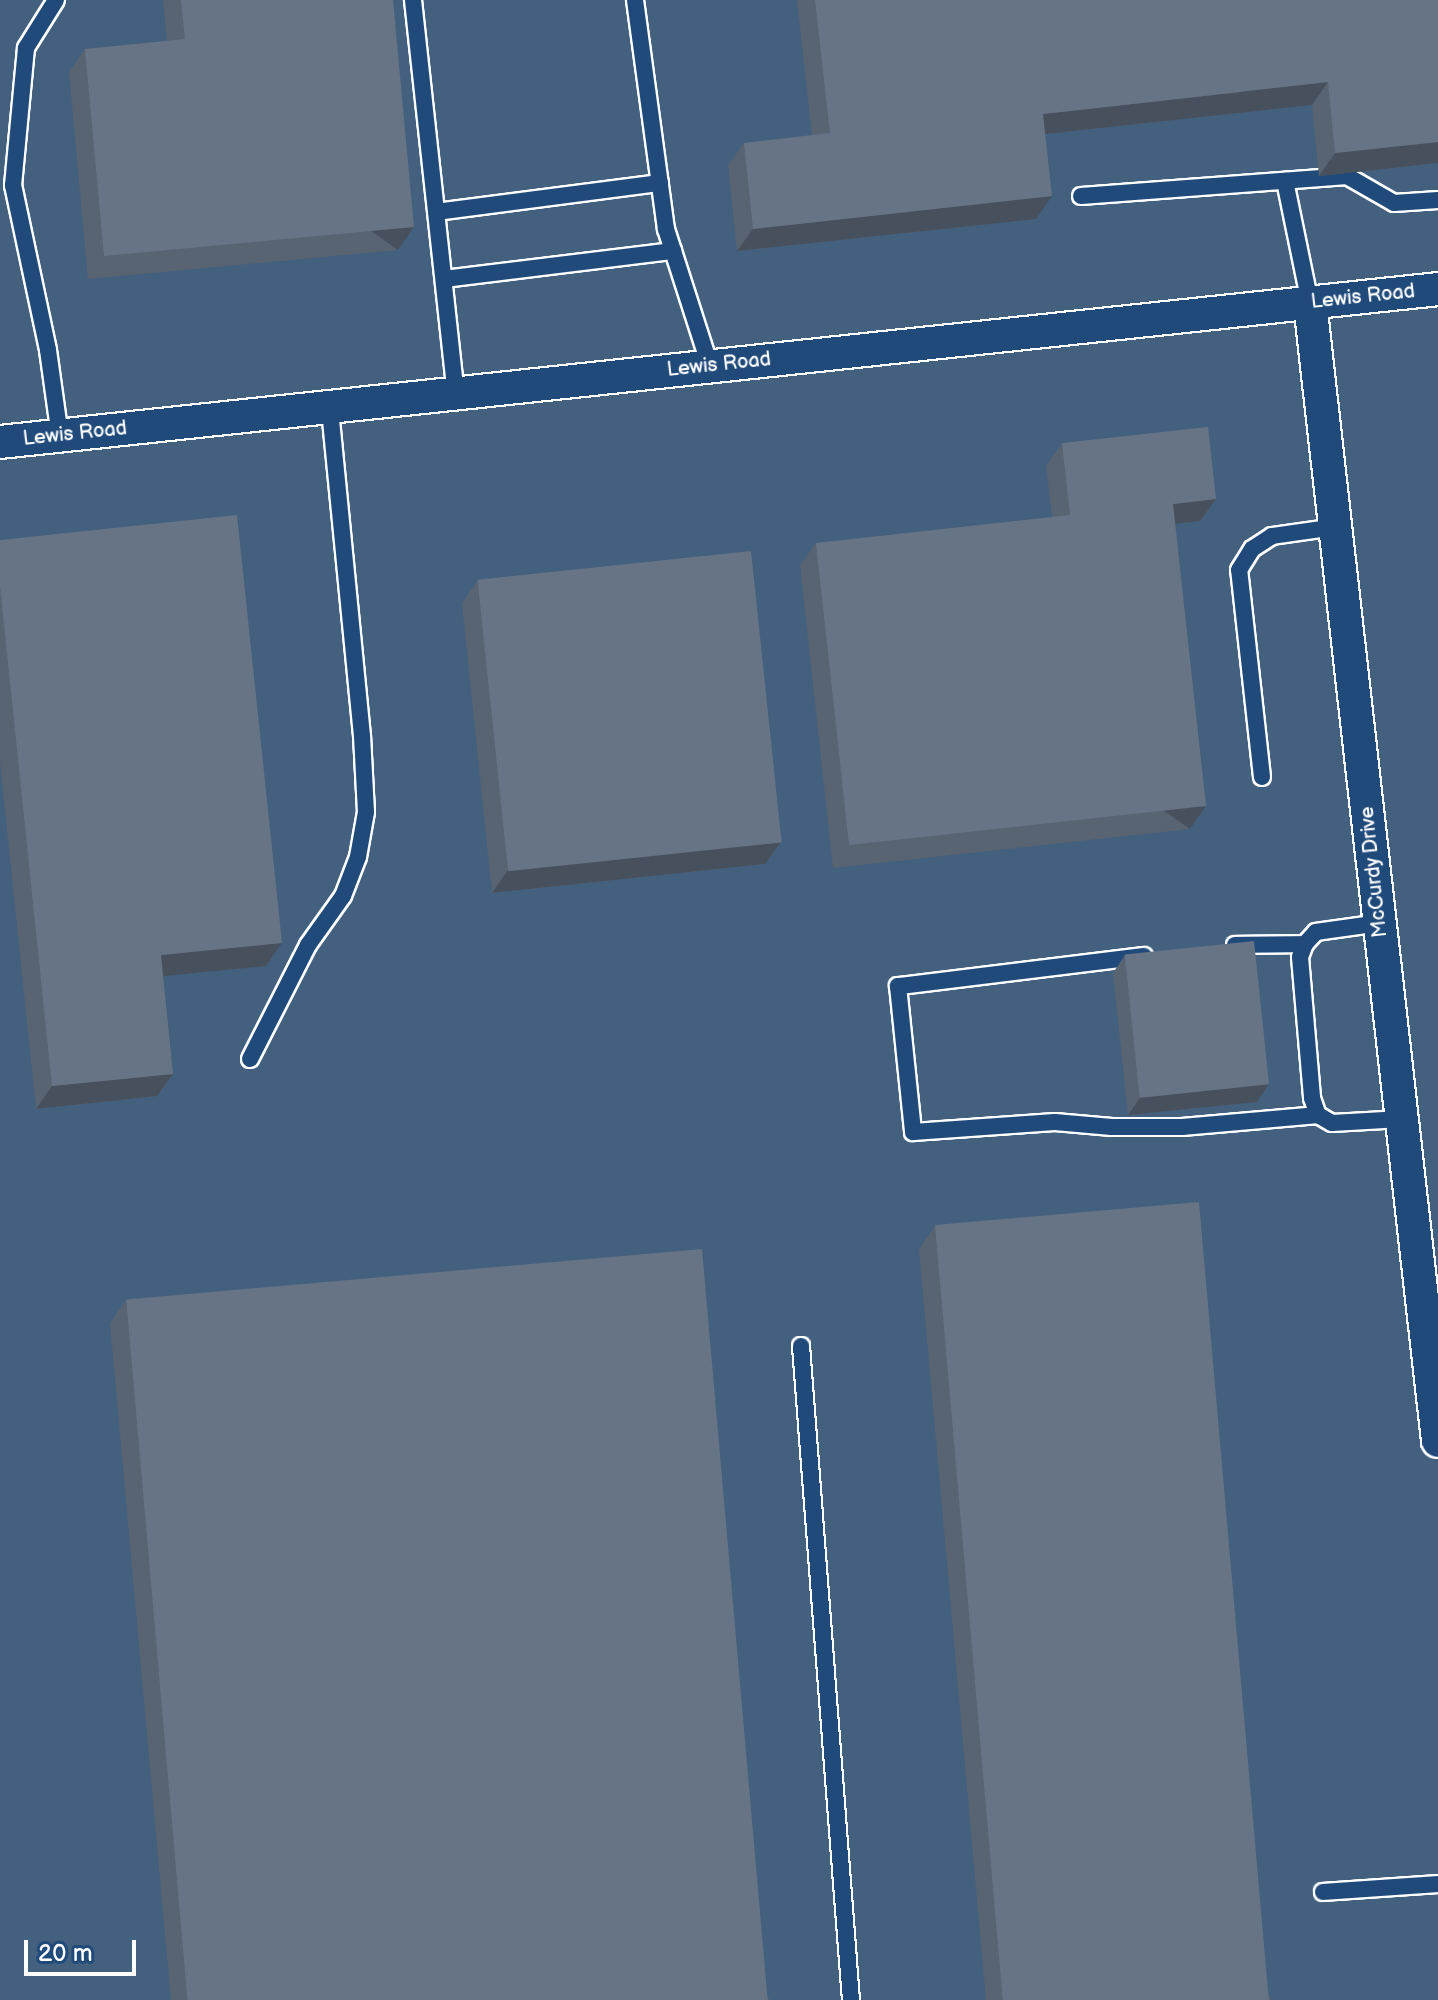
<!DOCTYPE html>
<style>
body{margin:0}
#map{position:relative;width:1438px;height:2000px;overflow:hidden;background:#34577d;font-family:"Balsamiq Sans",sans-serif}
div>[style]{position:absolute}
.built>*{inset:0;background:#43607f;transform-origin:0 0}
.roads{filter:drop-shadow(2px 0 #fff) drop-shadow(-2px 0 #fff) drop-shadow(0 2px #fff) drop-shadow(0 -2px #fff)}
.service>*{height:16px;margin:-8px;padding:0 8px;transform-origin:8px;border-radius:8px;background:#1f4a7a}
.minor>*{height:32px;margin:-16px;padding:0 16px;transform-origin:16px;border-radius:16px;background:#1f4a7a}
.wall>*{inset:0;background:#586472}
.shaded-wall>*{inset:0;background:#47515d;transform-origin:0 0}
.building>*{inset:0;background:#667485;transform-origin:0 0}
span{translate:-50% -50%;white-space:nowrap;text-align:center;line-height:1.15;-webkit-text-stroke:6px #1f4a7a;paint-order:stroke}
.street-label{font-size:20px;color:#fff}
.scale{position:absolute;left:24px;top:1940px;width:112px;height:36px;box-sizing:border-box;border:4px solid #fff;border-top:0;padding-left:10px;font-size:24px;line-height:28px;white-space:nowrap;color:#fff;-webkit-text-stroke:6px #1f4a7a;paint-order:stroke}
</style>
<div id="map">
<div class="built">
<div style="left:0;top:0;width:1438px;height:2000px"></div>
</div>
<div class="roads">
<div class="service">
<div style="left:56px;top:0;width:57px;rotate:122deg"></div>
<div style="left:26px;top:48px;width:138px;rotate:95.4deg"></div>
<div style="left:13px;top:185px;width:169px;rotate:78deg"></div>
<div style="left:48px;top:350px;width:87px;rotate:82.1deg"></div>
<div style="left:413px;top:0;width:396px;rotate:83.8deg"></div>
<div style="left:635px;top:0;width:231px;rotate:82.3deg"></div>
<div style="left:666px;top:229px;width:144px;rotate:72.2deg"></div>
<div style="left:1285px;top:181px;width:125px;rotate:78.4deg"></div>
<div style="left:1081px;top:196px;width:267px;rotate:-4.3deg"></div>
<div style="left:1347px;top:176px;width:54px;rotate:29.9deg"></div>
<div style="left:1394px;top:203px;width:44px;rotate:-3.9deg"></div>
<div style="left:436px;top:212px;width:226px;rotate:-7.4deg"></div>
<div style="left:444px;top:279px;width:231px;rotate:-7deg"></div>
<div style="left:1262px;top:777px;width:208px;rotate:-96.3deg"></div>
<div style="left:1239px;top:570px;width:25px;rotate:-58deg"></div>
<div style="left:1252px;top:549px;width:24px;rotate:-33deg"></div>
<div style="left:1272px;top:536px;width:64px;rotate:-8.1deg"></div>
<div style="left:1380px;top:923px;width:65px;rotate:172deg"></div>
<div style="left:1316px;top:932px;width:16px;rotate:133deg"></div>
<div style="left:1305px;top:944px;width:14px;rotate:111deg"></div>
<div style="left:1300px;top:957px;width:142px;rotate:85.1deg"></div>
<div style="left:1312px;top:1098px;width:18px;rotate:71deg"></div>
<div style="left:1318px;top:1115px;width:16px;rotate:30deg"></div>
<div style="left:1332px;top:1123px;width:70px;rotate:-3.3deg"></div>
<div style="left:1235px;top:945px;width:70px;rotate:-0.8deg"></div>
<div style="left:1144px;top:956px;width:248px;rotate:173deg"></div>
<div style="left:898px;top:986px;width:147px;rotate:84.1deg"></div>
<div style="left:913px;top:1132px;width:142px;rotate:-4deg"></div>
<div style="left:1055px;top:1122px;width:57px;rotate:5deg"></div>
<div style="left:1112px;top:1127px;width:70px"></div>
<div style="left:1182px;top:1127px;width:137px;rotate:-5deg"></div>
<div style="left:250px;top:1059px;width:128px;rotate:-63deg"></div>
<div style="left:308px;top:945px;width:60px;rotate:-54.5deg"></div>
<div style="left:343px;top:896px;width:42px;rotate:-69deg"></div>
<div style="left:358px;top:857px;width:46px;rotate:-79.9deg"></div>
<div style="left:366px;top:812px;width:76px;rotate:-93deg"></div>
<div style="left:362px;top:736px;width:331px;rotate:-95.6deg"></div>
<div style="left:801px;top:1346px;width:656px;rotate:85.63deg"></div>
<div style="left:1323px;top:1892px;width:115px;rotate:-4deg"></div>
</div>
<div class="minor">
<div style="left:1310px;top:303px;width:1145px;rotate:83.58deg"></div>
<div style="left:0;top:442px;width:1446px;rotate:-6.07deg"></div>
</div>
</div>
<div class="wall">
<div style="clip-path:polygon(163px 0,393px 0,398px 250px,88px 279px,69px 72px,85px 49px,167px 41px)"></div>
<div style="clip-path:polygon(797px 0,1438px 0,1438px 163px,1319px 176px,1312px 105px,1045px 134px,1036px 219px,737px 251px,728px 165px,744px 143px,812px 135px)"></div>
<div style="clip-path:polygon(1062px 443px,1216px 499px,1200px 521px,1175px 524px,1206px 806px,1190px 829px,833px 868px,800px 565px,816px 543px,1052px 517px,1046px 466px)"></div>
<div style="clip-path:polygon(0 540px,282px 943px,266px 966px,163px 976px,173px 1074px,157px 1096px,36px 1109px,0 762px)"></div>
<div style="clip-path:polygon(478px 580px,765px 864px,492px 893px,462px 603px)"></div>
<div style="clip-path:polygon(1125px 955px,1257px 1102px,1128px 1115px,1113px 973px)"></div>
<div style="clip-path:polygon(935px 1226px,1271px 2000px,986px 2000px,919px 1249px)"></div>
<div style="clip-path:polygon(126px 1300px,770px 2000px,171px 2000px,110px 1323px)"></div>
</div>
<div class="shaded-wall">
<div style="clip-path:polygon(1328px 82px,1312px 105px,1027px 136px,1043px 114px)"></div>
<div style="clip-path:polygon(1438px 142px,1438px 163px,1319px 176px,1335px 153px)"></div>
<div style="clip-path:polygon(1052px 196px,1036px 219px,737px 251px,753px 229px)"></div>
<div style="left:414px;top:227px;width:28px;height:311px;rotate:125deg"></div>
<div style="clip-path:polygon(1216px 499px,1200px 521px,1157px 526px,1173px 504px)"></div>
<div style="left:1206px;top:806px;width:28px;height:359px;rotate:125deg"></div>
<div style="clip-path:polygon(781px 842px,765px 864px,492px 893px,508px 870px)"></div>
<div style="clip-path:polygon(282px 943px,266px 966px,145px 978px,161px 955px)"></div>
<div style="clip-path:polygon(173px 1074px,157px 1096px,36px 1109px,52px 1086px)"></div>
<div style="clip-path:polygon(1269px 1084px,1257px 1102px,1128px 1115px,1140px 1098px)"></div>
</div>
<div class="building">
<div style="clip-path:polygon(181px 0,393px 0,414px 227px,104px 256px,85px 49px,185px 39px)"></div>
<div style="clip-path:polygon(815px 0,1438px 0,1438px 142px,1335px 153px,1328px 82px,1043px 114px,1052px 196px,753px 229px,744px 143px,830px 133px)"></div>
<div style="clip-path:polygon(1208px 427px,1216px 499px,1173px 504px,1206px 806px,849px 845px,816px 543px,1070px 515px,1062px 443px)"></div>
<div style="clip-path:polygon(237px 515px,282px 943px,161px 955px,173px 1074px,52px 1086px,0 586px,0 540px)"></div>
<div style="left:751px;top:551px;width:293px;height:275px;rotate:84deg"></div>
<div style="left:1254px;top:941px;width:144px;height:130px;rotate:84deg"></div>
<div style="left:1199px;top:1202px;width:801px;height:265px;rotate:85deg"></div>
<div style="left:702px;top:1249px;width:754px;height:578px;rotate:85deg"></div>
</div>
<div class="street-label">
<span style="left:1363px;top:297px;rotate:-6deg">Lewis Road</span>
<span style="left:719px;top:365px;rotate:-6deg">Lewis Road</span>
<span style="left:75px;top:434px;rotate:-6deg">Lewis Road</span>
<span style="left:1374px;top:872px;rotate:-96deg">McCurdy Drive</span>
</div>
<div class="scale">20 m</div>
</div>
